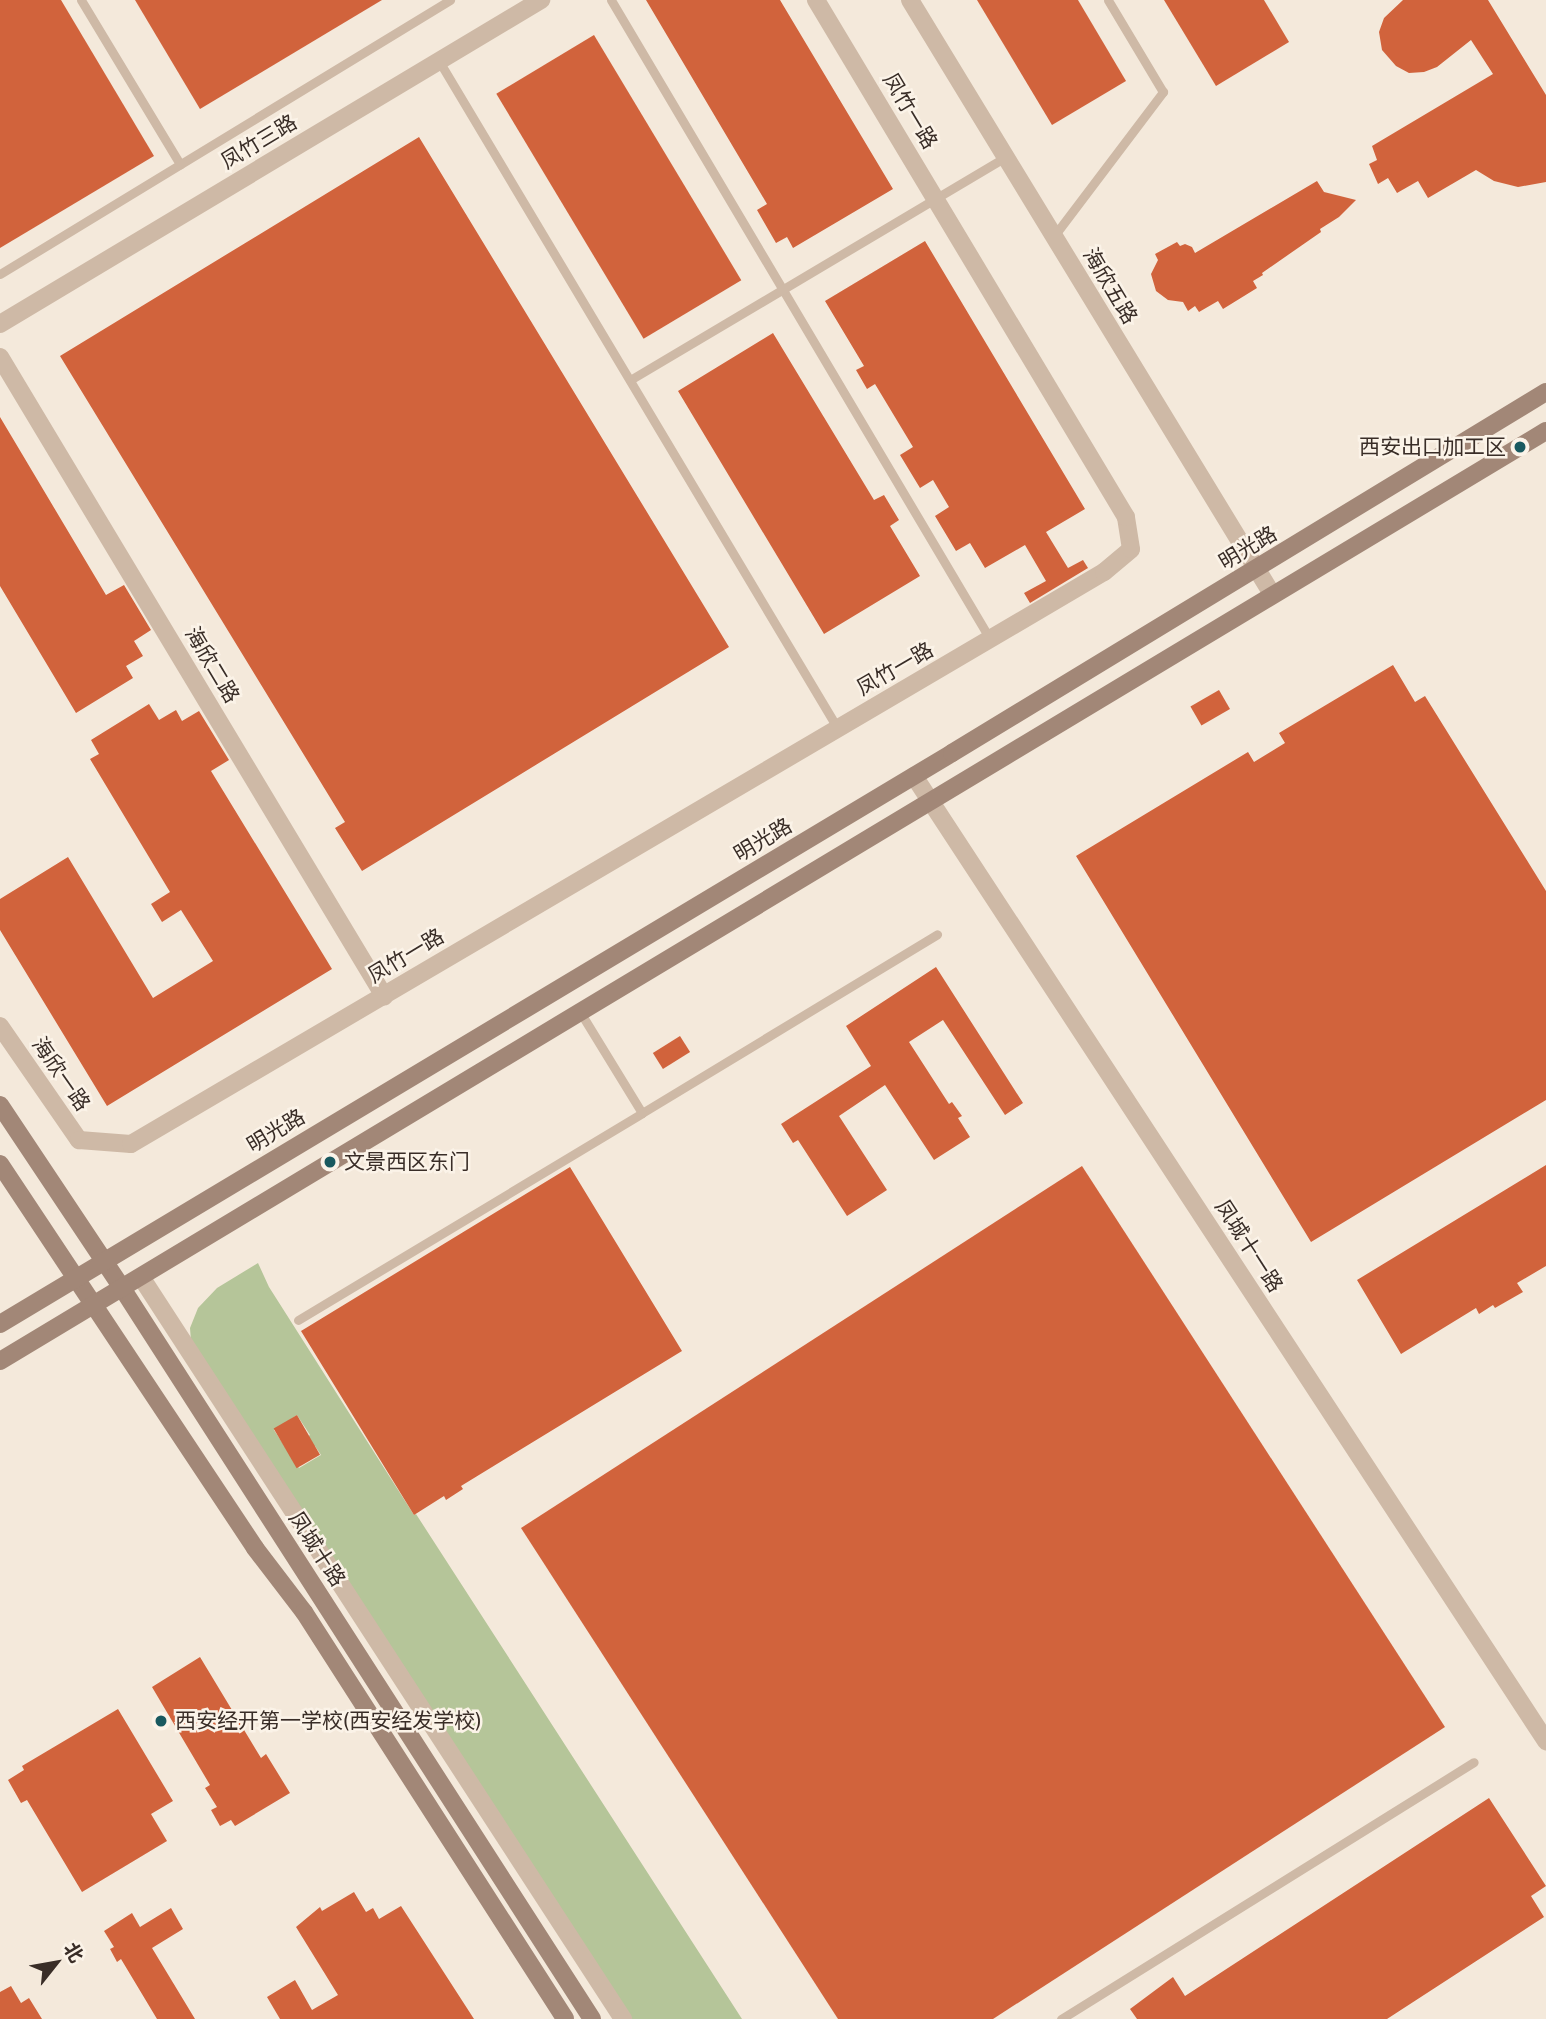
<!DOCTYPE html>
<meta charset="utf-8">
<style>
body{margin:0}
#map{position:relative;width:1546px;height:2019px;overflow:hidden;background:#f4e9db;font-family:"Public Sans","Noto Sans SC",sans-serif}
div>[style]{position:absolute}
.green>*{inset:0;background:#b5c599}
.building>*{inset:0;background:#d1633c;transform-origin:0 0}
.service>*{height:9px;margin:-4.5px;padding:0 4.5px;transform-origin:4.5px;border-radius:4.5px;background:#ceb9a6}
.minor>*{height:18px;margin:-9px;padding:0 9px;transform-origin:9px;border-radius:9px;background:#ceb9a6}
.tertiary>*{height:18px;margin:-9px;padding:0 9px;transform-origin:9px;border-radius:9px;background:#ceb9a6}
.secondary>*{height:18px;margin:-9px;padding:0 9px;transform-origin:9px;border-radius:9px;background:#a28777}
.dots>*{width:19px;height:19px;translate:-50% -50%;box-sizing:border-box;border:4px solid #fbf3e8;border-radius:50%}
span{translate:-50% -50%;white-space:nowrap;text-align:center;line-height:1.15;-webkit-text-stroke:5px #fbf3e8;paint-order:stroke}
.street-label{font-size:21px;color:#392d27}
.poi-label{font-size:21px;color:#392d27}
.right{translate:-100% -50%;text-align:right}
.left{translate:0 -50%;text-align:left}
.north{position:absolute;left:21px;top:1928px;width:70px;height:70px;-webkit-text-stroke:5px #fbf3e8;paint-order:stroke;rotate:59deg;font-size:19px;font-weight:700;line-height:28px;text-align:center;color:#392d27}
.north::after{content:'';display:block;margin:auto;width:24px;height:32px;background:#392d27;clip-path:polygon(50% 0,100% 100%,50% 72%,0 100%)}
</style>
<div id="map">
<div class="green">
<div style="clip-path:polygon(evenodd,258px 1263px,269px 1287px,414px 1515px,416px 1514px,742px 2019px,627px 2019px,191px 1341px,190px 1328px,198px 1308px,217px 1288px,258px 1263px,297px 1415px,310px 1435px,287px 1450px,274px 1430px,297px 1415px,258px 1263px,315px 1446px,321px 1455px,299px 1468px,293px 1459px,315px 1446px)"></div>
</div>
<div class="building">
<div style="clip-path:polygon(0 0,61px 0,154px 156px,0 248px)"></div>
<div style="clip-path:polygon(135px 0,382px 0,200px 109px)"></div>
<div style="clip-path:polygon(646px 0,780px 0,893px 189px,793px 248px,787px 237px,776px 243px,757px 210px,767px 204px)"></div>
<div style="clip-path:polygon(977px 0,1078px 0,1126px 81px,1052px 125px)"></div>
<div style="clip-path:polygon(1164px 0,1264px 0,1289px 42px,1216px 86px)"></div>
<div style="clip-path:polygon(1488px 0,1546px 95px,1546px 182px,1518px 187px,1494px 181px,1476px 170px,1428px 198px,1418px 181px,1397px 193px,1388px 178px,1378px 184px,1369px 164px,1377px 160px,1372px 146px,1493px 74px,1471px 40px,1437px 67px,1424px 72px,1409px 73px,1396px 66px,1382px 50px,1379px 32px,1384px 18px,1403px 0)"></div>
<div style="left:594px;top:35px;width:286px;height:114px;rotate:59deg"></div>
<div style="clip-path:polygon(419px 137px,729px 647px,362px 871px,335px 828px,345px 822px,60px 356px)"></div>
<div style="clip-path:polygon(1317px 181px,1324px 192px,1356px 200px,1339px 217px,1320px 229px,1321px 232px,1262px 273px,1263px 275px,1253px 281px,1257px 288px,1223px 309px,1218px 301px,1199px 312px,1195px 306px,1188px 311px,1183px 302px,1168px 300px,1156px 291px,1151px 274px,1158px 260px,1155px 254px,1177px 242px,1180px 246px,1185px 244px,1192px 247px,1195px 253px)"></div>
<div style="clip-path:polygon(925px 241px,1085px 509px,1046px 532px,1068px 568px,1083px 560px,1088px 568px,1030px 603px,1024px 593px,1046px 581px,1025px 545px,985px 568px,970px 543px,956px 551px,935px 516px,949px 507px,933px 480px,920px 488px,900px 455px,913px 447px,875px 384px,867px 389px,856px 370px,864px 366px,825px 301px)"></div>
<div style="clip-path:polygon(773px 333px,874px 500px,884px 495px,899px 520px,890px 526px,920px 576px,824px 634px,678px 391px)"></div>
<div style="clip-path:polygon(0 417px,106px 595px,124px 585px,151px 630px,134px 641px,143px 656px,126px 666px,133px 678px,76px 713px,0 586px)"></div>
<div style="clip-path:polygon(1393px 665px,1415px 702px,1425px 696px,1546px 891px,1546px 1100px,1311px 1242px,1076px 856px,1248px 752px,1254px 762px,1285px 743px,1279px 733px)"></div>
<div style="left:1219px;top:690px;width:22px;height:33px;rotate:60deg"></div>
<div style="clip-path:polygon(149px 704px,159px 720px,176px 710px,182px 721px,199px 711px,229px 760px,211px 771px,332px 969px,107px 1106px,0 930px,0 899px,68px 857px,153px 998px,213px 961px,181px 910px,162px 922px,151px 904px,170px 892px,90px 759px,99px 754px,91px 740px)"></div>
<div style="clip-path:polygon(936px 967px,1023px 1103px,1005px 1115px,943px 1020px,909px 1042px,949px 1104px,952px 1102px,962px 1116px,958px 1118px,970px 1137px,934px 1160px,885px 1085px,839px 1116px,887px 1190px,847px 1216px,798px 1140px,793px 1143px,781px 1124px,871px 1066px,846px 1026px)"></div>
<div style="left:680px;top:1036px;width:19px;height:32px;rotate:58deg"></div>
<div style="clip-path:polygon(1546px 1165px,1546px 1266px,1517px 1283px,1523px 1292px,1495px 1308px,1493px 1305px,1479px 1314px,1476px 1308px,1401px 1354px,1357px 1280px)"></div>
<div style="clip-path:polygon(1082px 1166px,1445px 1727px,993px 2019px,838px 2019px,521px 1528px)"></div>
<div style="clip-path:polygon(570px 1167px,682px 1351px,461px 1486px,463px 1489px,446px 1500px,444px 1496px,414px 1515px,301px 1331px)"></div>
<div style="left:297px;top:1415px;width:46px;height:27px;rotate:60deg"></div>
<div style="clip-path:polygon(200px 1657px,261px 1758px,266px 1754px,290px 1793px,235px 1826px,231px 1820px,220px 1826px,211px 1810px,217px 1807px,205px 1788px,210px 1785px,152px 1687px)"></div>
<div style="clip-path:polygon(118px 1709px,173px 1801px,151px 1814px,167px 1841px,82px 1892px,27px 1800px,21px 1803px,8px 1780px,24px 1770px,22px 1766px)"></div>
<div style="clip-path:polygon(1489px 1798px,1546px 1886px,1531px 1896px,1544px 1917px,1387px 2019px,1137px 2019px,1130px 2009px,1173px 1977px,1185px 1996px)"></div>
<div style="clip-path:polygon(354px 1892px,366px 1912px,373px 1908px,379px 1919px,401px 1906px,474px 2019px,280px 2019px,267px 1997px,295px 1980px,312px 2010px,338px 1995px,296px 1927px,320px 1907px,322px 1911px)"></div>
<div style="clip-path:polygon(171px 1908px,183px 1929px,152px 1948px,195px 2019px,157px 2019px,121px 1959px,117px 1962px,110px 1949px,114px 1947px,104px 1931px,132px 1913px,140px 1927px)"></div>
<div style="clip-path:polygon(11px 1986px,21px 2003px,29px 1998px,42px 2019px,0 2019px,0 1992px)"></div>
</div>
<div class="service">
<div style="left:81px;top:0;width:192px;rotate:58.9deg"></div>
<div style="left:611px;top:0;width:743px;rotate:59.33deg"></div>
<div style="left:439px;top:61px;width:778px;rotate:59.15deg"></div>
<div style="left:1054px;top:236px;width:181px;rotate:-52.9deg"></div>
<div style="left:1163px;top:92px;width:107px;rotate:-120.9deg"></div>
<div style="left:0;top:274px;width:527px;rotate:-31.34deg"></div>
<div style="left:630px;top:380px;width:436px;rotate:-30.7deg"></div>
<div style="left:642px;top:1113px;width:345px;rotate:-31.2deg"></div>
<div style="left:298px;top:1320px;width:401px;rotate:-31deg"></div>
<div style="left:642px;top:1113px;width:119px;rotate:-121.5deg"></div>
<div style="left:1061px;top:2019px;width:486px;rotate:-31.9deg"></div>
</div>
<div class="minor">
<div style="left:910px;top:0;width:696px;rotate:58.64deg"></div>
<div style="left:0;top:324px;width:631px;rotate:-30.92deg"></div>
<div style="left:0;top:357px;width:746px;rotate:59deg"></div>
<div style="left:0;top:1026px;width:139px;rotate:55.3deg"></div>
<div style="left:79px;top:1140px;width:52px;rotate:4.4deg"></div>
<div style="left:131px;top:1144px;width:1129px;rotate:-30.45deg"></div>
<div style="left:1104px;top:572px;width:35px;rotate:-40deg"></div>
<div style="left:1131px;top:549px;width:32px;rotate:-99deg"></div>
<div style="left:1126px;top:517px;width:603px;rotate:-120.95deg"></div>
<div style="left:141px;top:1277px;width:885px;rotate:56.99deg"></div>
</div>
<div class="tertiary">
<div style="left:914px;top:776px;width:1154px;rotate:56.78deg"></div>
</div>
<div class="secondary">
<div style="left:0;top:1105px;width:220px;rotate:56.3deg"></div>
<div style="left:122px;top:1288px;width:869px;rotate:57.26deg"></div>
<div style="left:0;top:1164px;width:461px;rotate:56.4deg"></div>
<div style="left:255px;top:1548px;width:81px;rotate:52.6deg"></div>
<div style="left:304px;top:1612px;width:483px;rotate:57.3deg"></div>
<div style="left:0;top:1324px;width:1110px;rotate:-30.95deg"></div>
<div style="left:952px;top:753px;width:695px;rotate:-31.29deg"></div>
<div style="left:0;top:1361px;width:1804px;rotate:-31.03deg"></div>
</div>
<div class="dots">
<div style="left:1520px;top:447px;background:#19595f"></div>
<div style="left:330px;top:1162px;background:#19595f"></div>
<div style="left:161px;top:1721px;background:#19595f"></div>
</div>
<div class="street-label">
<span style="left:910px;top:111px;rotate:59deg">凤竹一路</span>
<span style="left:259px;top:142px;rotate:-31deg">凤竹三路</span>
<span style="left:1110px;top:286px;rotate:59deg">海欣五路</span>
<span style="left:1248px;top:548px;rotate:-31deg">明光路</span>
<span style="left:212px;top:665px;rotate:59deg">海欣二路</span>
<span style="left:895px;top:669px;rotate:-30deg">凤竹一路</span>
<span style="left:763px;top:840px;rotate:-31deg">明光路</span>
<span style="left:406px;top:956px;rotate:-31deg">凤竹一路</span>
<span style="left:61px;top:1074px;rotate:55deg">海欣一路</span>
<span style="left:276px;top:1131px;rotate:-31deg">明光路</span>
<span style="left:1249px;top:1246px;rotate:57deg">凤城十一路</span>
<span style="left:317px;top:1549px;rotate:57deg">凤城十路</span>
</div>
<div class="poi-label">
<span class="right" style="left:1506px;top:447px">西安出口加工区</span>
<span class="left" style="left:344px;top:1162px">文景西区东门</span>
<span class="left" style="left:175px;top:1721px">西安经开第一学校(西安经发学校)</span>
</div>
<div class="north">北</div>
</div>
